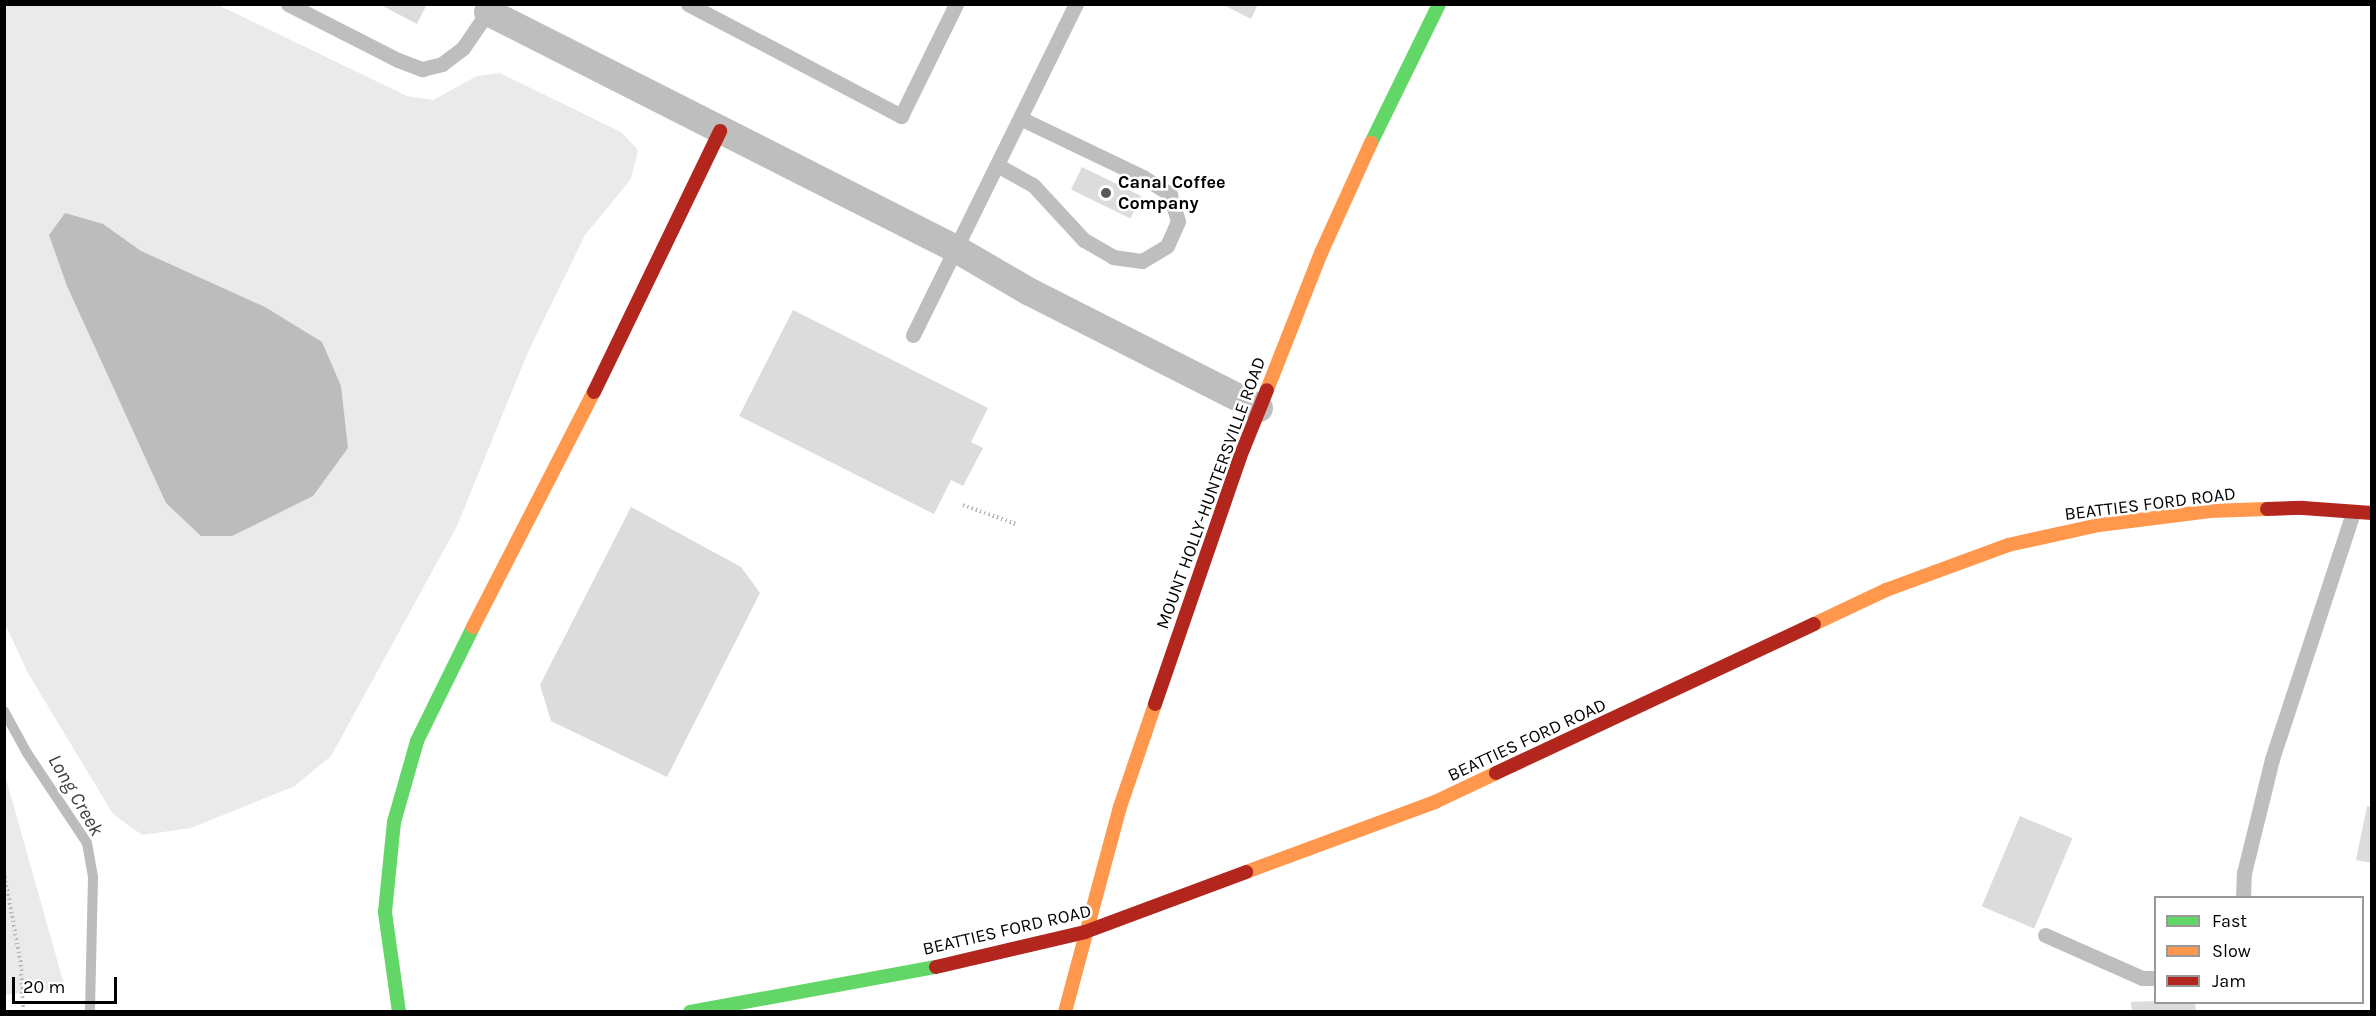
<!DOCTYPE html>
<style>
body{margin:0}
#map{position:relative;width:2376px;height:1016px;overflow:hidden;background:#fff;font-family:Karla,sans-serif}
div>[style]{position:absolute}
.green>*{inset:0;background:#eaeaea}
.water>*{inset:0;background:#bcbcbc}
.stream>*{height:10px;margin:-5px;padding:0 5px;transform-origin:5px;border-radius:5px;background:#bcbcbc}
.building>*{inset:0;background:#dcdcdc;transform-origin:0 0}
.path>*{height:4px;margin-top:-2px;transform-origin:0;background:repeating-linear-gradient(90deg,#b8b8b8 0 1.5px,transparent 0 4.5px)}
.lane>*{height:15px;margin:-7.5px;padding:0 7.5px;transform-origin:7.5px;border-radius:7.5px;background:#bebebe}
.street>*{height:28px;margin:-14px;padding:0 14px;transform-origin:14px;border-radius:14px;background:#bebebe}
.fast>*{height:14px;margin:-7px;padding:0 7px;transform-origin:7px;border-radius:7px;background:#63d668}
.slow>*{height:14px;margin:-7px;padding:0 7px;transform-origin:7px;border-radius:7px;background:#ff974d}
.jam>*{height:14px;margin:-7px;padding:0 7px;transform-origin:7px;border-radius:7px;background:#b3261e}
.dots>*{width:16px;height:16px;translate:-50% -50%;box-sizing:border-box;border:3px solid #fff;border-radius:50%}
span{translate:-50% -50%;white-space:nowrap;text-align:center;line-height:1.15;-webkit-text-stroke:5px #fff;paint-order:stroke}
.poi-label{font-size:18px;color:#000;font-weight:700}
.left{translate:0 -50%;text-align:left}
.street-label{font-size:18px;color:#000}
.water-label{font-size:20px;color:#404040;font-style:italic}
.frame{position:absolute;inset:0;border:6px solid #000;pointer-events:none}
.legend{position:absolute;left:2154px;top:896px;width:210px;height:108px;box-sizing:border-box;background:#fff;border:2px solid #999;margin:0;padding:8px 10px;list-style:none;font-size:18px;color:#000}
.legend li{display:flex;align-items:center;gap:12px;height:30px}
.legend b{width:30px;border:2px solid #999}
.scale{position:absolute;left:12px;top:977px;width:105px;height:27px;box-sizing:border-box;border:3px solid #000;border-top:0;padding-left:8px;font-size:18px;line-height:21px;white-space:nowrap;color:#000;-webkit-text-stroke:4px #fff;paint-order:stroke}
</style>
<div id="map">
<div class="green">
<div style="clip-path:polygon(5px 5px,218px 5px,407px 96px,433px 100px,477px 76px,500px 73px,621px 132px,638px 150px,631px 179px,585px 235px,528px 352px,457px 526px,331px 756px,295px 786px,191px 828px,142px 835px,113px 814px,28px 673px,5px 624px)"></div>
<div style="clip-path:polygon(4px 775px,5px 775px,65px 988px,5px 995px)"></div>
</div>
<div class="water">
<div style="clip-path:polygon(65px 213px,103px 224px,141px 251px,265px 307px,322px 342px,341px 386px,348px 448px,313px 496px,232px 536px,201px 536px,166px 503px,67px 286px,49px 235px)"></div>
</div>
<div class="stream">
<div style="left:4px;top:711px;width:48px;rotate:61.3deg"></div>
<div style="left:27px;top:753px;width:108px;rotate:56.3deg"></div>
<div style="left:87px;top:843px;width:35px;rotate:80deg"></div>
<div style="left:93px;top:877px;width:135px;rotate:91.3deg"></div>
</div>
<div class="building">
<div style="clip-path:polygon(379px 4px,427px 4px,417px 24px)"></div>
<div style="clip-path:polygon(1222px 4px,1258px 4px,1251px 19px)"></div>
<div style="left:1082px;top:167px;width:66px;height:25px;rotate:26deg"></div>
<div style="clip-path:polygon(793px 310px,988px 408px,971px 442px,983px 448px,963px 486px,951px 480px,934px 514px,739px 416px)"></div>
<div style="clip-path:polygon(631px 507px,741px 567px,760px 593px,667px 777px,551px 721px,540px 685px)"></div>
<div style="clip-path:polygon(2367px 806px,2372px 807px,2372px 863px,2356px 860px)"></div>
<div style="left:2020px;top:816px;width:57px;height:98px;rotate:23deg"></div>
<div style="clip-path:polygon(2156px 1001px,2195px 1002px,2196px 1012px,2132px 1012px,2131px 1002px)"></div>
</div>
<div class="path">
<div style="left:963px;top:505px;width:56px;rotate:19.7deg"></div>
<div style="left:4px;top:872px;width:95px;rotate:79.6deg"></div>
<div style="left:21px;top:965px;width:47px;rotate:87.6deg"></div>
</div>
<div class="lane">
<div style="left:288px;top:4px;width:123px;rotate:27deg"></div>
<div style="left:398px;top:60px;width:26px;rotate:21deg"></div>
<div style="left:422px;top:69px;width:21px;rotate:-14deg"></div>
<div style="left:442px;top:64px;width:26px;rotate:-37deg"></div>
<div style="left:463px;top:48px;width:50px;rotate:-55.7deg"></div>
<div style="left:688px;top:4px;width:241px;rotate:27.7deg"></div>
<div style="left:901px;top:116px;width:125px;rotate:-63.8deg"></div>
<div style="left:997px;top:165px;width:41px;rotate:29.1deg"></div>
<div style="left:1033px;top:185px;width:75px;rotate:47.2deg"></div>
<div style="left:1084px;top:240px;width:34px;rotate:30deg"></div>
<div style="left:1113px;top:257px;width:29px;rotate:8deg"></div>
<div style="left:1142px;top:261px;width:29px;rotate:-31deg"></div>
<div style="left:1167px;top:246px;width:27px;rotate:-66deg"></div>
<div style="left:1178px;top:221px;width:28px;rotate:-107deg"></div>
<div style="left:1170px;top:194px;width:32px;rotate:-148deg"></div>
<div style="left:1143px;top:177px;width:136px;rotate:-154.4deg"></div>
<div style="left:913px;top:335px;width:369px;rotate:-63.8deg"></div>
<div style="left:2243px;top:898px;width:25px;rotate:-88deg"></div>
<div style="left:2244px;top:873px;width:117px;rotate:-76.2deg"></div>
<div style="left:2272px;top:759px;width:260px;rotate:-71.8deg"></div>
<div style="left:2045px;top:935px;width:106px;rotate:23.9deg"></div>
<div style="left:2142px;top:978px;width:14px"></div>
</div>
<div class="street">
<div style="left:488px;top:12px;width:525px;rotate:26.86deg"></div>
<div style="left:956px;top:249px;width:83px;rotate:30.3deg"></div>
<div style="left:1028px;top:291px;width:259px;rotate:26.9deg"></div>
</div>
<div class="fast">
<div style="left:1371px;top:143px;width:155px;rotate:-63.9deg"></div>
<div style="left:399px;top:1012px;width:101px;rotate:-98deg"></div>
<div style="left:385px;top:912px;width:90px;rotate:-84.3deg"></div>
<div style="left:394px;top:822px;width:84px;rotate:-74.1deg"></div>
<div style="left:417px;top:741px;width:127px;rotate:-63.8deg"></div>
<div style="left:690px;top:1012px;width:250px;rotate:-10.4deg"></div>
</div>
<div class="slow">
<div style="left:1267px;top:390px;width:147px;rotate:-68.5deg"></div>
<div style="left:1321px;top:253px;width:121px;rotate:-65.6deg"></div>
<div style="left:1814px;top:624px;width:80px;rotate:-25.3deg"></div>
<div style="left:1886px;top:590px;width:130px;rotate:-20.2deg"></div>
<div style="left:2008px;top:545px;width:93px;rotate:-12.4deg"></div>
<div style="left:2099px;top:525px;width:112px;rotate:-7.2deg"></div>
<div style="left:2210px;top:511px;width:57px;rotate:-2deg"></div>
<div style="left:473px;top:627px;width:264px;rotate:-62.8deg"></div>
<div style="left:1246px;top:872px;width:202px;rotate:-20.3deg"></div>
<div style="left:1435px;top:802px;width:68px;rotate:-25.4deg"></div>
<div style="left:1065px;top:1012px;width:212px;rotate:-75deg"></div>
<div style="left:1120px;top:807px;width:109px;rotate:-71.2deg"></div>
</div>
<div class="jam">
<div style="left:594px;top:392px;width:290px;rotate:-64.2deg"></div>
<div style="left:2267px;top:509px;width:36px;rotate:-2deg"></div>
<div style="left:2303px;top:508px;width:69px;rotate:4.1deg"></div>
<div style="left:1155px;top:704px;width:261px;rotate:-71deg"></div>
<div style="left:1240px;top:457px;width:72px;rotate:-68.1deg"></div>
<div style="left:1496px;top:773px;width:351px;rotate:-25.1deg"></div>
<div style="left:936px;top:967px;width:153px;rotate:-13.2deg"></div>
<div style="left:1085px;top:932px;width:172px;rotate:-20.4deg"></div>
</div>
<div class="dots">
<div style="left:1106px;top:193px;background:#595959"></div>
</div>
<div class="poi-label">
<span class="left" style="left:1118px;top:193px">Canal Coffee<br>Company</span>
</div>
<div class="street-label">
<span style="left:1211px;top:493px;rotate:-70deg">MOUNT HOLLY-HUNTERSVILLE ROAD</span>
<span style="left:2150px;top:504px;rotate:-7deg">BEATTIES FORD ROAD</span>
<span style="left:1527px;top:740px;rotate:-25deg">BEATTIES FORD ROAD</span>
<span style="left:1007px;top:930px;rotate:-13deg">BEATTIES FORD ROAD</span>
</div>
<div class="water-label">
<span style="left:76px;top:795px;rotate:60deg">Long Creek</span>
</div>
<div class="frame"></div>
<ul class="legend">
<li><b style="height:8px;background:#63d668"></b>Fast</li>
<li><b style="height:8px;background:#ff974d"></b>Slow</li>
<li><b style="height:8px;background:#b3261e"></b>Jam</li>
</ul>
<div class="scale">20 m</div>
</div>
